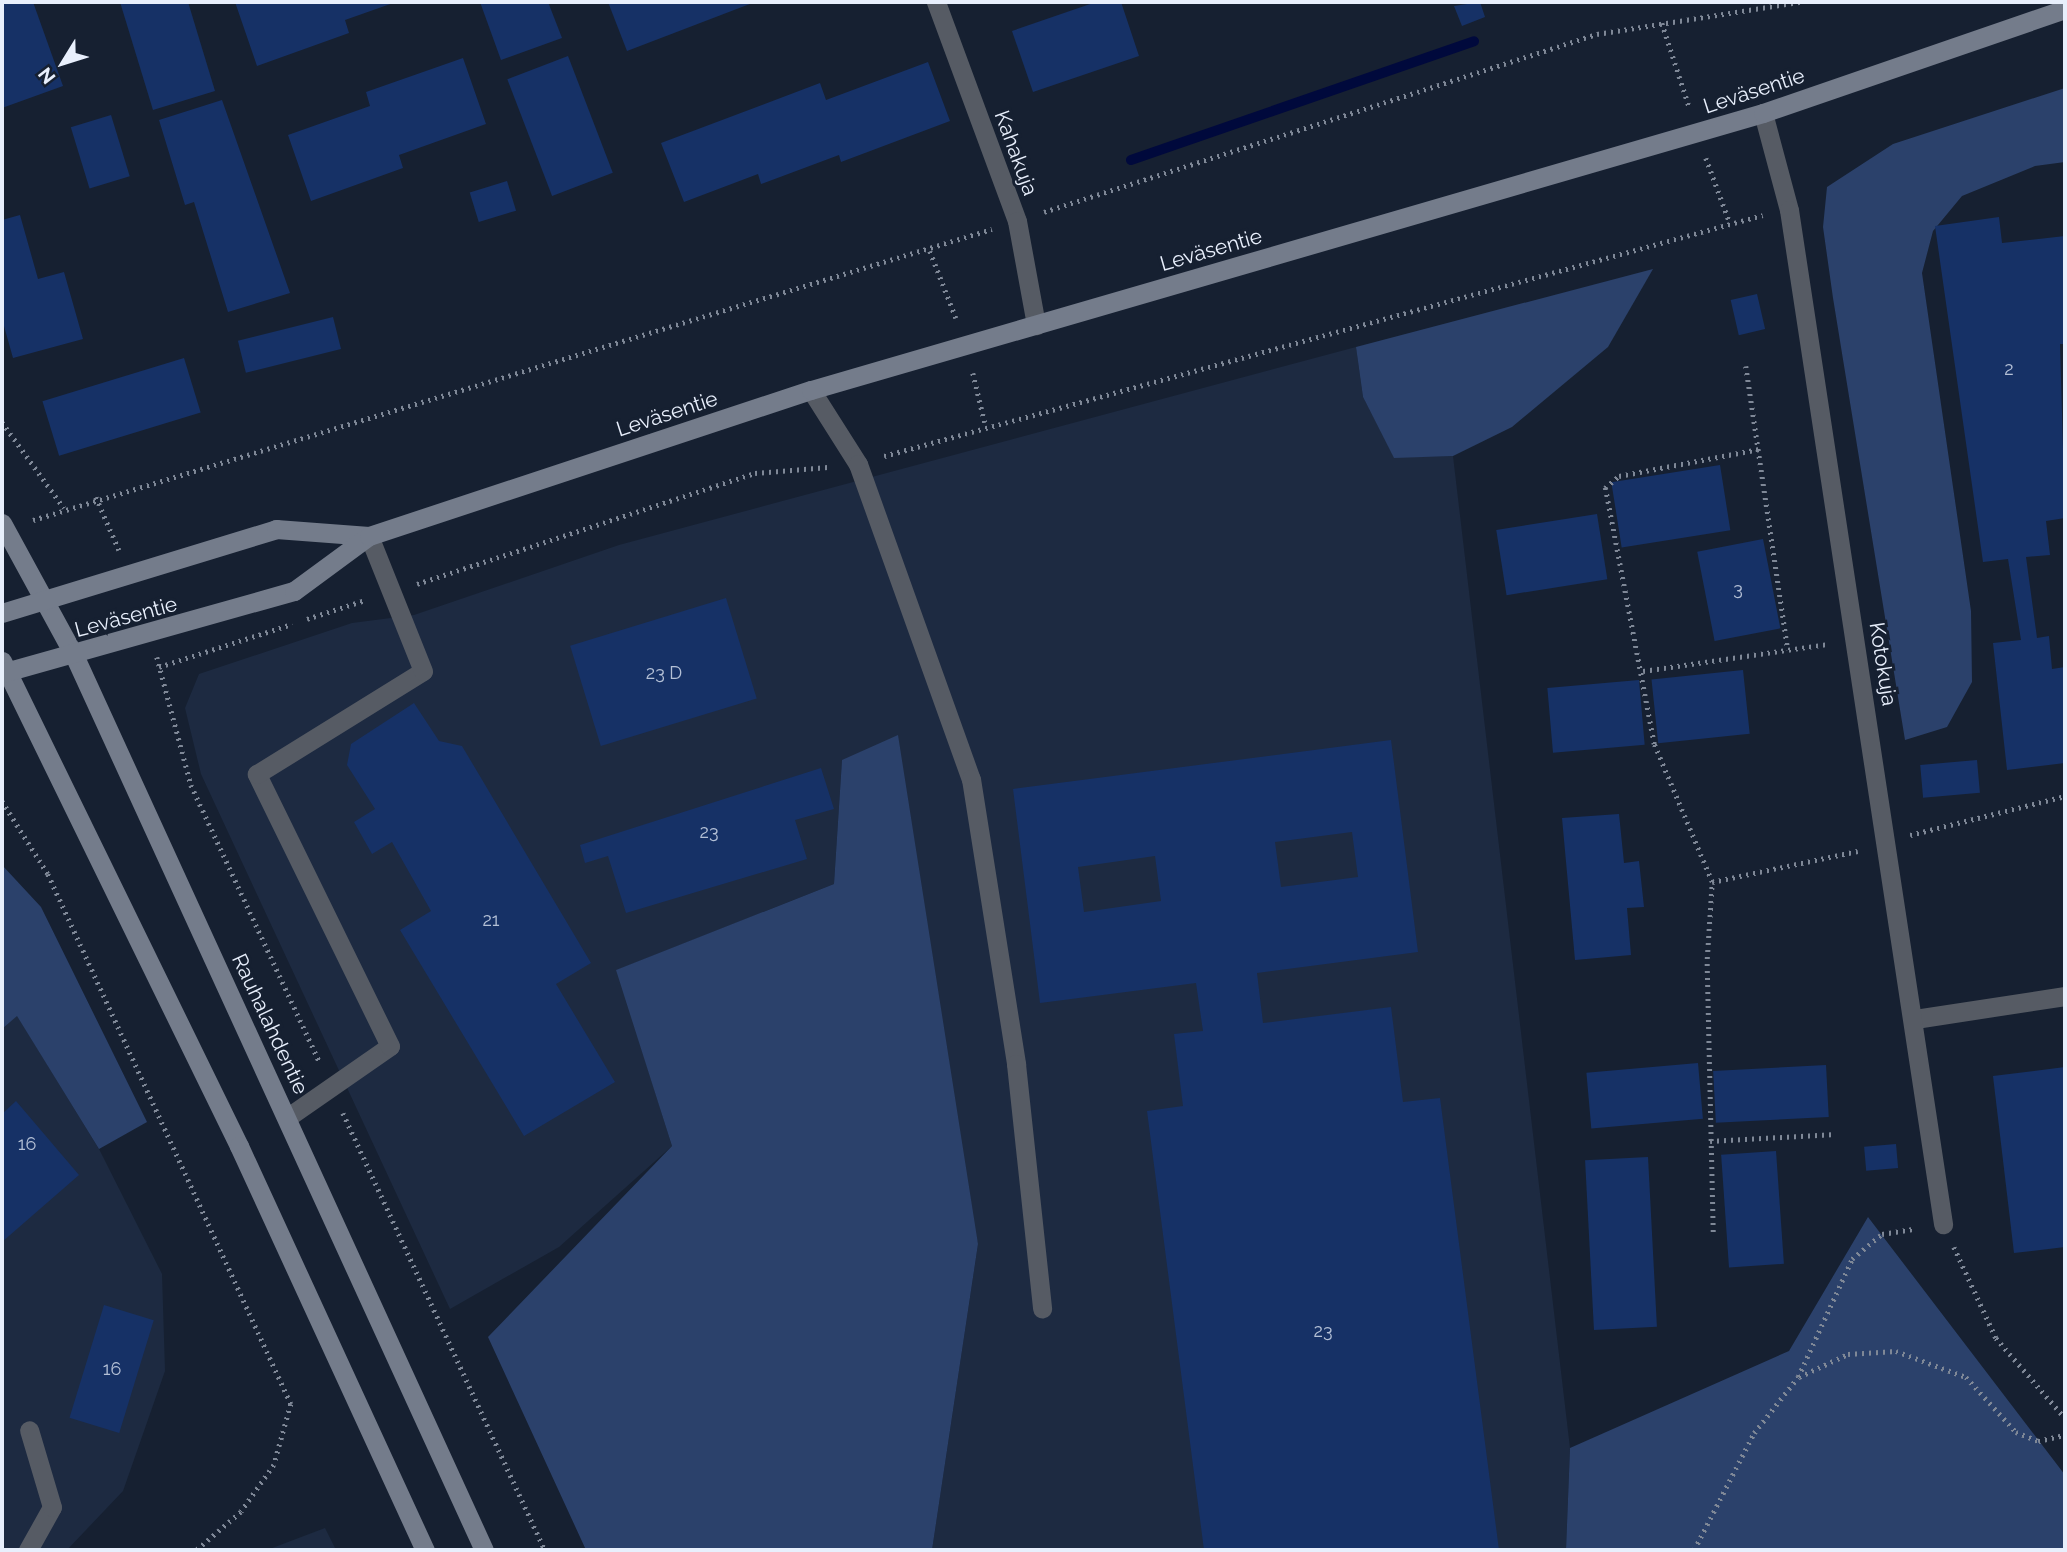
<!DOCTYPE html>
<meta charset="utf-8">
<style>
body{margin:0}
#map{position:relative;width:2067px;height:1552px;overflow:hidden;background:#162031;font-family:Raleway,sans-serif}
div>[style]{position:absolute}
.built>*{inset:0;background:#1d2a41}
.green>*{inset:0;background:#2b416b}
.stream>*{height:10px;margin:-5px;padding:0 5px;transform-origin:5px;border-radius:5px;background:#00093c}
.building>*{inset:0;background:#163166;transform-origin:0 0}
.path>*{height:4.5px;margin-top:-2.25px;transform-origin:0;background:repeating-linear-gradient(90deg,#7f8897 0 2px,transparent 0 7px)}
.service>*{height:19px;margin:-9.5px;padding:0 9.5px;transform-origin:9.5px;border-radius:9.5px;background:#565b64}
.minor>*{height:19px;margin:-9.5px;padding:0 9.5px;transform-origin:9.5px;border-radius:9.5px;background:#565b64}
.secondary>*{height:19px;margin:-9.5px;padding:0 9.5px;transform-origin:9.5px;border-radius:9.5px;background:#747c8b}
span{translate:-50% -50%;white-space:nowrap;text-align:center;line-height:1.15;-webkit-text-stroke:6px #162031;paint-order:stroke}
.number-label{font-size:18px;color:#b4c0d6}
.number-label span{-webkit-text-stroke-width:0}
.street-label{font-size:21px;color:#e8effc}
.frame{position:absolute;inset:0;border:4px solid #e8effc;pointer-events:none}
.north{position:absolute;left:28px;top:28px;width:70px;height:70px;-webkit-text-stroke:5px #162031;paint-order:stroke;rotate:232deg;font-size:19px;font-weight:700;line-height:28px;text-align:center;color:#e8effc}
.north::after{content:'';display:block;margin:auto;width:24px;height:32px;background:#e8effc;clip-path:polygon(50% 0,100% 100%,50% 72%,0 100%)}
</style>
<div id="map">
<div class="built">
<div style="clip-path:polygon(1356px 347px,1363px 397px,1394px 457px,1453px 456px,1570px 1448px,1566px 1550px,932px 1550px,978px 1244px,842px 760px,834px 884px,617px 970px,672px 1146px,559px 1247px,450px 1309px,201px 774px,185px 708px,199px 674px,352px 623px,414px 615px,619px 545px)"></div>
<div style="clip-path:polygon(17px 1015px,99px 1149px,162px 1274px,165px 1371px,123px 1491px,67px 1550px,2px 1550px,2px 1029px)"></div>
<div style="clip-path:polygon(325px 1528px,336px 1550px,267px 1550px)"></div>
</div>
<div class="green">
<div style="clip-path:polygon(2065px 88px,2065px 162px,2035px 166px,1962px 196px,1933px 231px,1922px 273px,1971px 611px,1972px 682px,1947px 727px,1905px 740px,1833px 298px,1823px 227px,1827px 187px,1893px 144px)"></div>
<div style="clip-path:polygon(1653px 269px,1608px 347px,1512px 427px,1453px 456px,1394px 458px,1363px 397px,1356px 347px)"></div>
<div style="clip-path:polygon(898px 735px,978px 1244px,932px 1550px,586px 1550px,488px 1337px,672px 1146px,616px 970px,834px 884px,842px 760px)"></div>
<div style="clip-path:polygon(2px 865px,41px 907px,147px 1122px,99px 1149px,17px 1016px,2px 1029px)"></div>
<div style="clip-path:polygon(1868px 1217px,2065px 1475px,2065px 1550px,1566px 1550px,1570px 1448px,1789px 1351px)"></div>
</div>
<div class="stream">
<div style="left:1131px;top:160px;width:363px;rotate:-19.1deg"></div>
</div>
<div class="building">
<div style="clip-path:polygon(2px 2px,33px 2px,63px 86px,2px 108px)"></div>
<div style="clip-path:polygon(120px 2px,188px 2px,215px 91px,153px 110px)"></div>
<div style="clip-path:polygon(235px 2px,396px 2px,345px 20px,349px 33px,257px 66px)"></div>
<div style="clip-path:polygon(480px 2px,548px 2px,562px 38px,501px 60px)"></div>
<div style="clip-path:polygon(608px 2px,755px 2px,627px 51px)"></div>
<div style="clip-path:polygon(1096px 2px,1121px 2px,1139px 56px,1033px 92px,1012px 31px)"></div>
<div style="clip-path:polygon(1480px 2px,1485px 17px,1462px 26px,1454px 6px)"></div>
<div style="left:568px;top:56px;width:125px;height:65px;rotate:69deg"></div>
<div style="clip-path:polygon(463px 58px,486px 124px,399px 155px,403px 168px,311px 201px,288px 135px,370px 106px,366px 92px)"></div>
<div style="clip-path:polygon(928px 62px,950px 121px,841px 162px,839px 155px,761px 184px,758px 174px,684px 202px,661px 143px,820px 83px,826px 100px)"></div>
<div style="clip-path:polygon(222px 100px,290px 293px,228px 312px,194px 202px,185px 205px,159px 120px)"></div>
<div style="left:111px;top:115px;width:64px;height:42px;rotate:73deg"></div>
<div style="left:507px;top:181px;width:31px;height:39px;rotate:73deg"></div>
<div style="clip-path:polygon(20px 215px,38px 279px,64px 272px,83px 339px,13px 358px,2px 319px,2px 220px)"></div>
<div style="clip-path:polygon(1999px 217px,2002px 243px,2065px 236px,2065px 344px,2060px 344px,2065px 518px,2046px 521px,2050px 555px,2026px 557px,2037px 638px,2049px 636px,2052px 669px,2065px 667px,2065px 763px,2007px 770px,1993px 643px,2021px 640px,2008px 559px,1983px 562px,1935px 226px)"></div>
<div style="left:1757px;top:294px;width:36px;height:27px;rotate:77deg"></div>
<div style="left:333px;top:317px;width:33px;height:98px;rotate:76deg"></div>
<div style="left:184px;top:358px;width:57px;height:148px;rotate:73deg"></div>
<div style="left:1720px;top:465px;width:66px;height:110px;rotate:81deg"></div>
<div style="left:1597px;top:514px;width:66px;height:102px;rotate:81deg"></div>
<div style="left:1763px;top:539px;width:91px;height:67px;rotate:79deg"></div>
<div style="left:726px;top:598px;width:105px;height:163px;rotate:73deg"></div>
<div style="left:1743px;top:670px;width:64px;height:92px;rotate:84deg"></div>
<div style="left:1639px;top:680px;width:65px;height:92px;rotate:85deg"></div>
<div style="clip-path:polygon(414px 703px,439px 741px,462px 746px,591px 963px,556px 984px,615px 1082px,524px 1136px,400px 930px,431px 911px,392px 842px,372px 854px,354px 822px,375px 809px,347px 765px,351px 744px)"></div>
<div style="clip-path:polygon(evenodd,1391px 740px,1418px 952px,1257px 973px,1263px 1023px,1391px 1007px,1403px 1102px,1440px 1098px,1499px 1550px,1204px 1550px,1147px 1111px,1183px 1106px,1174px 1034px,1203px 1031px,1196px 983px,1040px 1003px,1013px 789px,1391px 740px,1352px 832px,1358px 877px,1281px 887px,1275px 842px,1352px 832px,1391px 740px,1155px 856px,1161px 901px,1084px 912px,1078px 867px,1155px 856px)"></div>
<div style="left:1977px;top:760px;width:33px;height:57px;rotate:85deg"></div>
<div style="clip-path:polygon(821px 768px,834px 809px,795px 820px,807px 859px,626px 913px,608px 856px,585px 863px,580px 845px)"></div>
<div style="clip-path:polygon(1619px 814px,1624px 863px,1639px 861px,1644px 907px,1627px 908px,1631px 955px,1575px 960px,1562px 818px)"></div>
<div style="left:1698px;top:1063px;width:56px;height:112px;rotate:85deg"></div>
<div style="left:1826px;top:1065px;width:52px;height:113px;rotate:87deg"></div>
<div style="clip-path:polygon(2065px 1067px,2065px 1247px,2014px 1253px,1993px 1076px)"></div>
<div style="clip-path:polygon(16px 1101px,79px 1175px,2px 1242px,2px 1114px)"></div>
<div style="left:1896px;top:1144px;width:24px;height:32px;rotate:85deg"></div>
<div style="left:1776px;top:1151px;width:113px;height:55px;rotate:86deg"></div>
<div style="left:1648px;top:1157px;width:170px;height:63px;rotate:87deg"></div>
<div style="left:104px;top:1305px;width:52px;height:118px;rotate:17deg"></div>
</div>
<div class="path">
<div style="left:1662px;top:23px;width:87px;rotate:72deg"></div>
<div style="left:1706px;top:158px;width:69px;rotate:69.7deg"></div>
<div style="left:1044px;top:212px;width:581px;rotate:-17.84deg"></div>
<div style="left:1597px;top:34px;width:206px;rotate:-9deg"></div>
<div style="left:930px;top:251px;width:72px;rotate:68.8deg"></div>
<div style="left:1746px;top:366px;width:287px;rotate:81.6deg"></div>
<div style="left:973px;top:373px;width:51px;rotate:76.5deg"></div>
<div style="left:2px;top:422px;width:106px;rotate:54.2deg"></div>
<div style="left:884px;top:456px;width:911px;rotate:-15.33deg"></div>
<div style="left:96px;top:497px;width:58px;rotate:66.5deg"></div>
<div style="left:33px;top:520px;width:1002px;rotate:-16.88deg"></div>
<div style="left:417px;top:584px;width:356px;rotate:-18.2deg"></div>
<div style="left:755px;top:473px;width:73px;rotate:-4.7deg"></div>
<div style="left:307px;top:619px;width:61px;rotate:-18.1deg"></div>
<div style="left:157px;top:657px;width:132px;rotate:75.1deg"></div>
<div style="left:191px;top:785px;width:306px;rotate:65.1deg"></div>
<div style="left:159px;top:667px;width:140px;rotate:-17.9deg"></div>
<div style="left:1643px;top:671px;width:186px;rotate:-8.3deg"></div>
<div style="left:2px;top:801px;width:86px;rotate:57.8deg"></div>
<div style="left:48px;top:874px;width:583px;rotate:65.37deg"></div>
<div style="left:291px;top:1404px;width:63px;rotate:105.6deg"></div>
<div style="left:274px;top:1465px;width:57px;rotate:125.1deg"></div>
<div style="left:241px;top:1512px;width:58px;rotate:139.2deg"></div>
<div style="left:1910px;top:835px;width:160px;rotate:-14.1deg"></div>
<div style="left:1712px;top:882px;width:149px;rotate:-12deg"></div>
<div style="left:343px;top:1113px;width:481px;rotate:65.2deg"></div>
<div style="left:1710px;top:1141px;width:126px;rotate:-3.2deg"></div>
<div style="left:1713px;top:1232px;width:273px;rotate:-91.3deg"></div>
<div style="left:1707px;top:959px;width:77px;rotate:-86.3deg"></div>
<div style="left:1712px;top:882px;width:150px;rotate:-112.8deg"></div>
<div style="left:1654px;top:744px;width:261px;rotate:-100.8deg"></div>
<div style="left:1605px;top:488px;width:18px;rotate:-41deg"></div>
<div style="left:1619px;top:476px;width:143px;rotate:-10.9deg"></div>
<div style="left:1954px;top:1247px;width:100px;rotate:65.2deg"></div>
<div style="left:1996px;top:1338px;width:106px;rotate:49.2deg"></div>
<div style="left:1799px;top:1377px;width:54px;rotate:-25.1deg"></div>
<div style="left:1848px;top:1354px;width:48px;rotate:-3.6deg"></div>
<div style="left:1896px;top:1351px;width:75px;rotate:20.4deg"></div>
<div style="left:1966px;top:1377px;width:74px;rotate:47.7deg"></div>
<div style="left:2016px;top:1432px;width:24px;rotate:22deg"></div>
<div style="left:2038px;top:1441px;width:28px;rotate:-13deg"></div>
<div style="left:1694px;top:1550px;width:131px;rotate:-62.9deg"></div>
<div style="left:1754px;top:1433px;width:71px;rotate:-51.8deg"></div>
<div style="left:1798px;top:1377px;width:130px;rotate:-65.4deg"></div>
<div style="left:1852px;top:1259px;width:39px;rotate:-40deg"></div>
<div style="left:1882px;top:1234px;width:33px;rotate:-9deg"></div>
</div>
<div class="service">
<div style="left:811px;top:390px;width:88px;rotate:57.6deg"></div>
<div style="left:858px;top:464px;width:335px;rotate:70.3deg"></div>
<div style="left:971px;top:779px;width:289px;rotate:81deg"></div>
<div style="left:1016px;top:1064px;width:246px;rotate:83.9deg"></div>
<div style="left:1915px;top:1019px;width:152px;rotate:-8.7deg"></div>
<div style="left:288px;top:1117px;width:124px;rotate:-34.8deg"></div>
<div style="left:390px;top:1046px;width:303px;rotate:-116.1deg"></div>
<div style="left:257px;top:774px;width:195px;rotate:-31.8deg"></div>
<div style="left:423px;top:671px;width:145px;rotate:-111.8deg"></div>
<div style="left:28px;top:1550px;width:49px;rotate:-60.8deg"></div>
<div style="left:52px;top:1507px;width:80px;rotate:-106.6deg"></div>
</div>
<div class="minor">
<div style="left:936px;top:2px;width:233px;rotate:69.7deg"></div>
<div style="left:1017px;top:221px;width:106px;rotate:79.6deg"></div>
<div style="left:1763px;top:113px;width:100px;rotate:75deg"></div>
<div style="left:1789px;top:210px;width:1026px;rotate:81.36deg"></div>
</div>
<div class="secondary">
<div style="left:2px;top:523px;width:150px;rotate:61.4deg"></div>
<div style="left:74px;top:655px;width:984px;rotate:65.39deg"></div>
<div style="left:2px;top:613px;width:287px;rotate:-17deg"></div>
<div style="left:276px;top:529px;width:93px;rotate:4.3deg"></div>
<div style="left:2px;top:661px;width:540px;rotate:63.96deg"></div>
<div style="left:239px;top:1146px;width:445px;rotate:65.3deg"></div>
<div style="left:2px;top:673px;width:303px;rotate:-15.7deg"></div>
<div style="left:294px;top:591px;width:93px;rotate:-36.3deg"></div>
<div style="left:369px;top:536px;width:465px;rotate:-18.3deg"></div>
<div style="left:811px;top:390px;width:991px;rotate:-16.22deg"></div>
<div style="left:1763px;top:113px;width:319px;rotate:-19deg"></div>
</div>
<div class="number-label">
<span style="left:2009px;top:369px">2</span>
<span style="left:1738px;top:589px">3</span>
<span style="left:664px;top:673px">23 D</span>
<span style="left:709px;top:832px">23</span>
<span style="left:491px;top:920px">21</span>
<span style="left:27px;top:1144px">16</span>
<span style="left:1323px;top:1331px">23</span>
<span style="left:112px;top:1369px">16</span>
</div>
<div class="street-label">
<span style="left:1754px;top:91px;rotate:-18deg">Leväsentie</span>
<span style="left:1016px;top:153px;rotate:70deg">Kahakuja</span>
<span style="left:1211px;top:250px;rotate:-16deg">Leväsentie</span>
<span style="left:667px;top:414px;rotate:-18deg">Leväsentie</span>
<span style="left:126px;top:617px;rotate:-15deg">Leväsentie</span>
<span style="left:1883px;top:664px;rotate:81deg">Kotokuja</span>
<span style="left:270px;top:1024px;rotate:65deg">Rauhalahdentie</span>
</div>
<div class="frame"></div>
<div class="north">N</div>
</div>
